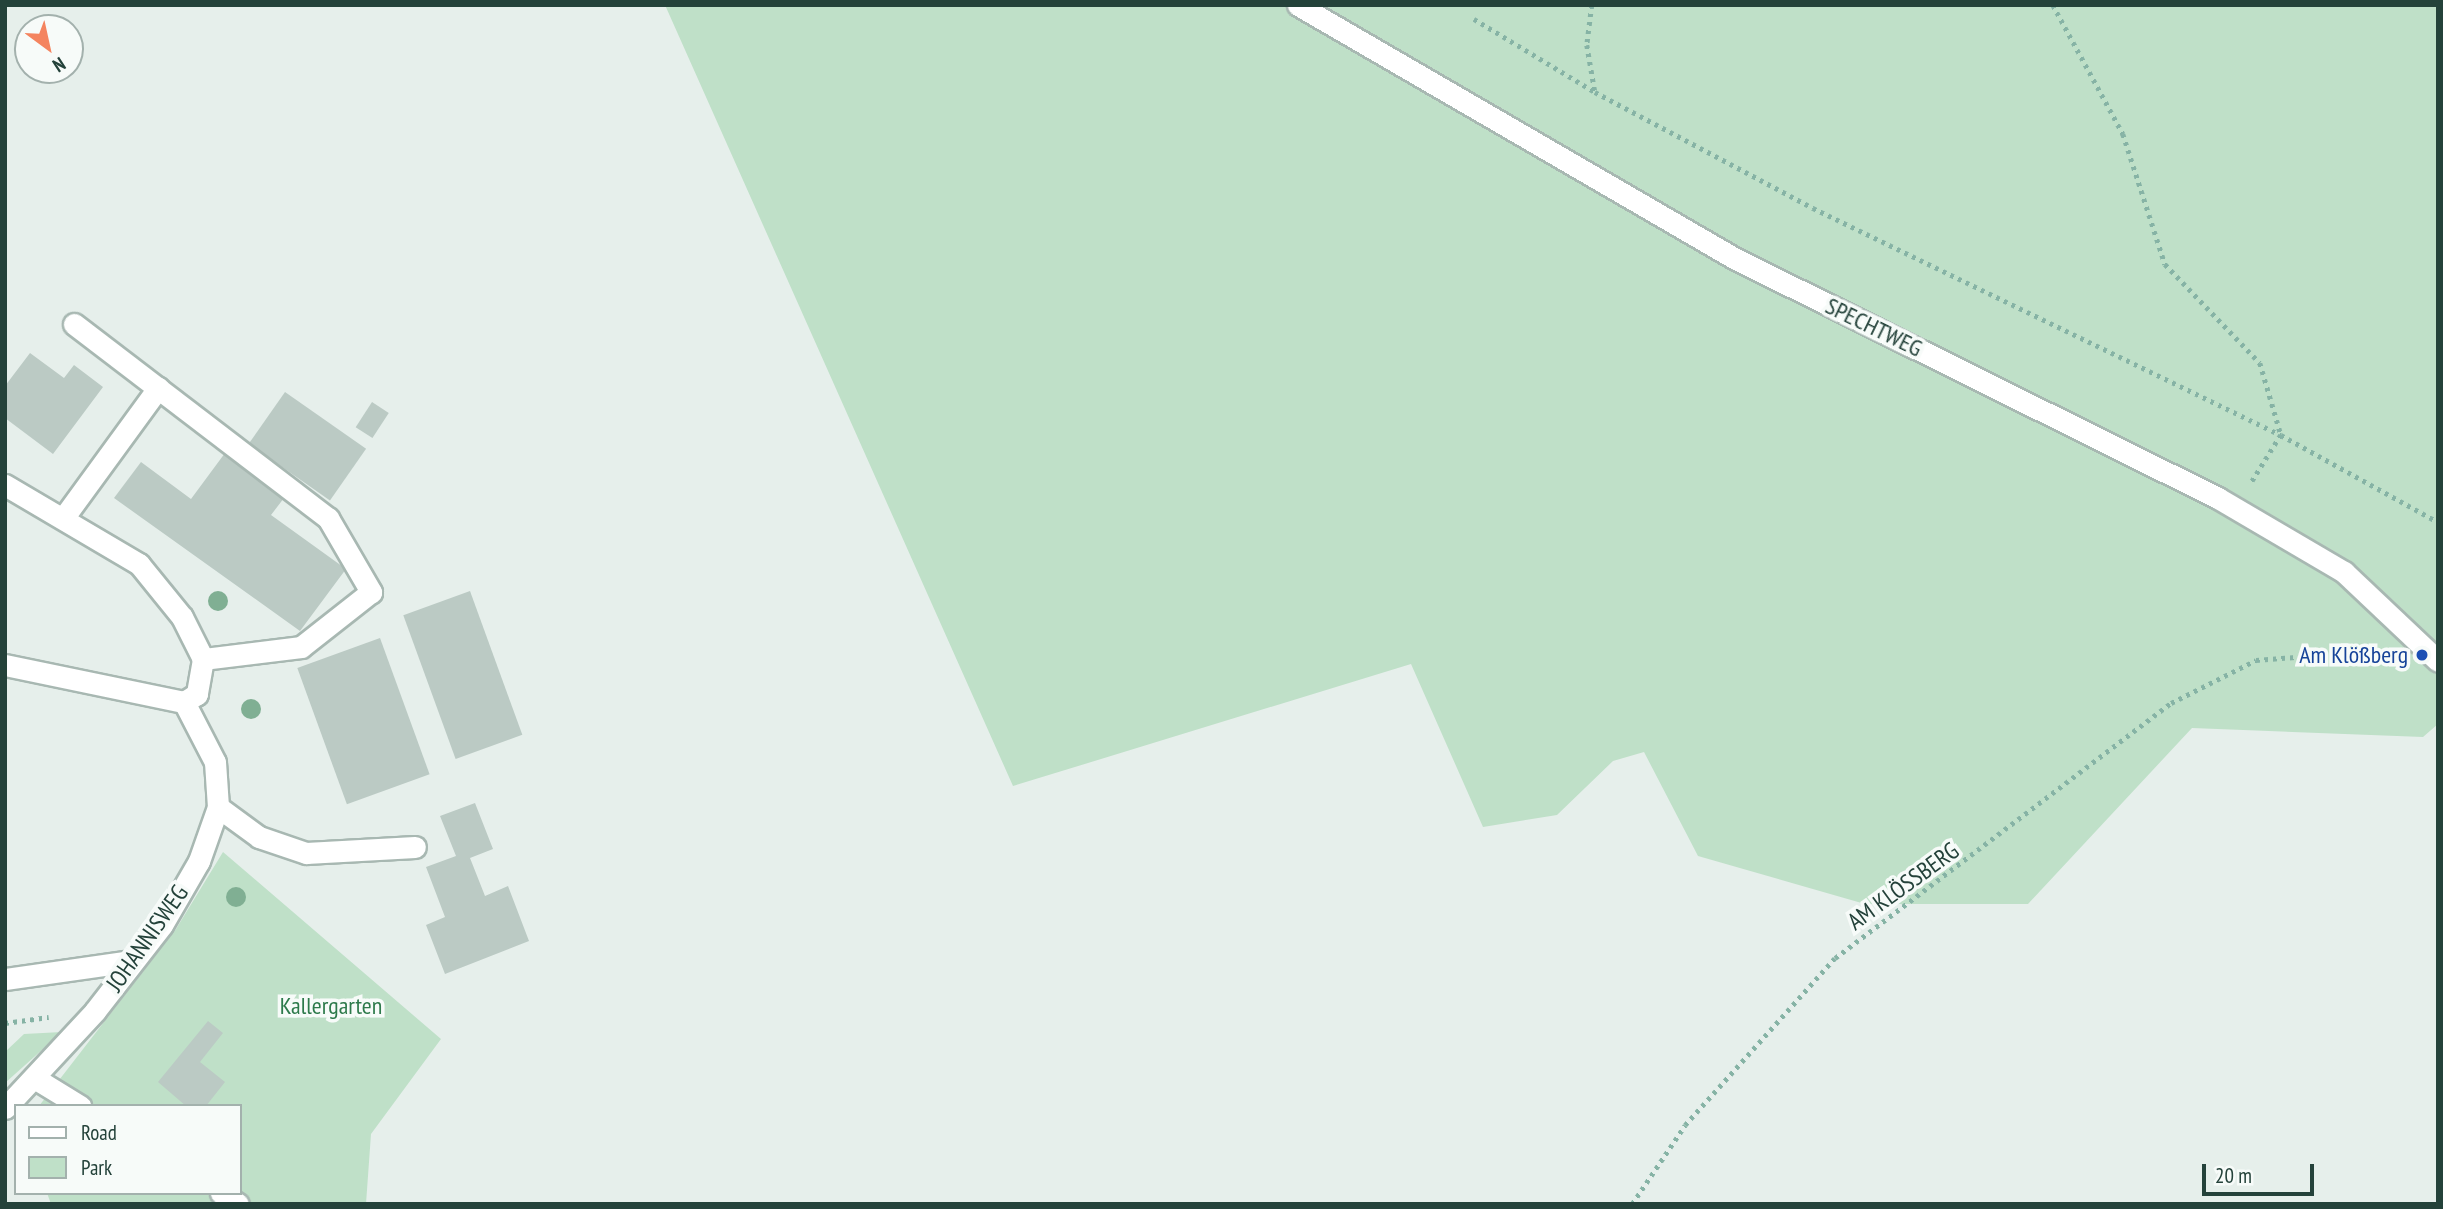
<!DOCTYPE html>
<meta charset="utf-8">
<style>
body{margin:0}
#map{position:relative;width:2443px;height:1209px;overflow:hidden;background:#e6efeb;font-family:"PT Sans Narrow",sans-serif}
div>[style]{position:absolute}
.green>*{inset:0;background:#bfe0c8}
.building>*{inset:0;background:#bbcac4;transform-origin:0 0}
.path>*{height:4.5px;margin-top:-2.25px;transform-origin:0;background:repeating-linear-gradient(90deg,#86b3a5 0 3.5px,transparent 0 8.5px)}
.roads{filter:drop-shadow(2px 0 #a8b8b2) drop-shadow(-2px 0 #a8b8b2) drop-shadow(0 2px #a8b8b2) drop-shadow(0 -2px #a8b8b2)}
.minor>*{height:21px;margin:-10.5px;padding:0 10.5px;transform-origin:10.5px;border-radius:10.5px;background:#fff}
.trees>*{width:20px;height:20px;margin:-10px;border-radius:50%;background:#80af93}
.dots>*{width:19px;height:19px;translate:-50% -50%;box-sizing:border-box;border:4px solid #f7fbf9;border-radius:50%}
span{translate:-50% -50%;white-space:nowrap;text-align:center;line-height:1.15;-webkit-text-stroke:7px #f7fbf9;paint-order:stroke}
.street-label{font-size:24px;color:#24423a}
.transit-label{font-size:24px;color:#164399}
.right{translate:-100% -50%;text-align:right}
.park-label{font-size:24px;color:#2d7a4b}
.frame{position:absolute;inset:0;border:7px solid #24423a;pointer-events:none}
.legend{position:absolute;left:14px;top:1104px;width:228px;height:91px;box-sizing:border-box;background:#f7fbf9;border:2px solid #a3b1ad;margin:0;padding:9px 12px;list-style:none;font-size:21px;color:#24423a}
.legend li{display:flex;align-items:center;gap:14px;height:35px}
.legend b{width:35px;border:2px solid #a3b1ad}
.north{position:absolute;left:14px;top:14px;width:70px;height:70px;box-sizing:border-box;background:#f7fbf9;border:2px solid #a3b1ad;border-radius:50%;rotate:147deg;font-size:19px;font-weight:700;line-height:28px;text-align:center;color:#24423a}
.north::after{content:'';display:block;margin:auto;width:24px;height:32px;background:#f4845f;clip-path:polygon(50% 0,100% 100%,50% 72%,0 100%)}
.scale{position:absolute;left:2202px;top:1164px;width:112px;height:32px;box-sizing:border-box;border:4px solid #24423a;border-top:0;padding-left:9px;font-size:21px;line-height:24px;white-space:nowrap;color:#24423a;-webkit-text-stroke:5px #f7fbf9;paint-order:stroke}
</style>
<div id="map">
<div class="green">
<div style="clip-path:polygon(665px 5px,2438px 5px,2438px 724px,2423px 737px,2192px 728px,2028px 904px,1865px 904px,1698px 856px,1644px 752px,1613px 761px,1557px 815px,1483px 827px,1411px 664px,1013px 786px)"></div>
<div style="clip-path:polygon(223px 852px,441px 1039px,371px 1134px,366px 1204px,51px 1204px,47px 1193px,240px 1193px,240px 1106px,39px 1106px,176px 929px)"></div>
<div style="clip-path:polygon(62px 1032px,5px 1083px,5px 1052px,24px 1034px)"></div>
</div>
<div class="building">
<div style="clip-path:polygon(30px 353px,64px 378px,74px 365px,103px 387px,53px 454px,5px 418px,5px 386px)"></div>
<div style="left:285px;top:392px;width:99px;height:63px;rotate:35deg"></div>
<div style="left:372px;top:402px;width:20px;height:30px;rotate:33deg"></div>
<div style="clip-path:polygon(225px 453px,284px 498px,271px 515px,346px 569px,300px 631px,114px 498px,141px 462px,191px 499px)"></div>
<div style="left:470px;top:591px;width:153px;height:71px;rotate:70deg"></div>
<div style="left:380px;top:638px;width:145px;height:88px;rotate:70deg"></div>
<div style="clip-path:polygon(475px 803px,493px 849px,470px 858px,485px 896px,508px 886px,529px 941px,445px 974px,426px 925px,445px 917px,426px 867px,456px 856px,440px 816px)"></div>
<div style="clip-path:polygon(208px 1021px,223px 1033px,200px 1062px,225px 1082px,206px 1106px,186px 1106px,158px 1082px)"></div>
</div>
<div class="path">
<div style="left:1592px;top:5px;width:40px;rotate:97.1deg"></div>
<div style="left:1587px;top:45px;width:48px;rotate:80.3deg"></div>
<div style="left:2053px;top:5px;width:147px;rotate:61.5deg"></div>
<div style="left:2123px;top:134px;width:137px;rotate:72.1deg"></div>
<div style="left:2165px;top:264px;width:137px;rotate:46.2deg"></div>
<div style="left:2260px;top:363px;width:75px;rotate:73.7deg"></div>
<div style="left:2281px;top:435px;width:57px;rotate:122deg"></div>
<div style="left:1474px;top:19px;width:141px;rotate:31.1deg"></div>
<div style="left:1595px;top:92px;width:247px;rotate:28deg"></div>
<div style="left:1813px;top:208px;width:520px;rotate:25.88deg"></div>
<div style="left:2281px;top:435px;width:179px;rotate:29deg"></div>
<div style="left:5px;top:1023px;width:44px;rotate:-7.8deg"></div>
<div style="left:1632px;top:1204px;width:95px;rotate:-56.1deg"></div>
<div style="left:1685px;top:1125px;width:224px;rotate:-48.1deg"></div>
<div style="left:1835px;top:958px;width:422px;rotate:-37.2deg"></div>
<div style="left:2171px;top:703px;width:95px;rotate:-26.8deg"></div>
<div style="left:2256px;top:660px;width:128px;rotate:-4.5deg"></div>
</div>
<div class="roads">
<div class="minor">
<div style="left:1298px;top:5px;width:504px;rotate:30.13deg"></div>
<div style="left:1734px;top:258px;width:540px;rotate:26.38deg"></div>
<div style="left:2218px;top:498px;width:146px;rotate:30.4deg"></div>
<div style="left:2344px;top:572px;width:129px;rotate:43.4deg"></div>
<div style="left:74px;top:324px;width:320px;rotate:37.4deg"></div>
<div style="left:328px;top:518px;width:86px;rotate:59.8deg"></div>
<div style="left:371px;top:592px;width:89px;rotate:141.8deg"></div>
<div style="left:301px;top:647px;width:99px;rotate:173deg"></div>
<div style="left:5px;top:485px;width:156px;rotate:30.5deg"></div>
<div style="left:139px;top:564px;width:68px;rotate:50.9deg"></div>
<div style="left:182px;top:617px;width:47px;rotate:63.4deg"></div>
<div style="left:203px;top:659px;width:36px;rotate:100deg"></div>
<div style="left:197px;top:694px;width:15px;rotate:148deg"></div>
<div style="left:64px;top:517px;width:160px;rotate:-53.9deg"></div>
<div style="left:5px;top:665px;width:183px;rotate:11.7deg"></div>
<div style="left:218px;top:807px;width:51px;rotate:36.2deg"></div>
<div style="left:259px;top:837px;width:50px;rotate:18.8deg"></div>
<div style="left:306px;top:853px;width:109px;rotate:-3.2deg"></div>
<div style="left:5px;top:979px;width:128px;rotate:-8.1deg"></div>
<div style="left:36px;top:1079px;width:52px;rotate:31.5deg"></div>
<div style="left:5px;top:1108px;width:132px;rotate:-47.1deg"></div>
<div style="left:95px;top:1011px;width:109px;rotate:-52.1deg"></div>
<div style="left:162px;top:925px;width:74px;rotate:-60deg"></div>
<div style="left:199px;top:861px;width:57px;rotate:-70.6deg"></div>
<div style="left:218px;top:807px;width:45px;rotate:-93.8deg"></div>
<div style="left:215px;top:762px;width:68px;rotate:-117.3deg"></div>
<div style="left:221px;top:1193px;width:20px;rotate:33deg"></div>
</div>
</div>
<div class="trees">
<div style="left:218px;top:601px"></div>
<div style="left:251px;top:709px"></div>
<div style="left:236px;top:897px"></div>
</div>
<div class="dots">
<div style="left:2422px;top:655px;background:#1a4fb4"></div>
</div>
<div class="street-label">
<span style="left:1874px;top:327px;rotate:26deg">SPECHTWEG</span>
<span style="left:1903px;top:886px;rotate:-36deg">AM KLÖSSBERG</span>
<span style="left:147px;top:938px;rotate:-55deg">JOHANNISWEG</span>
</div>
<div class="transit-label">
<span class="right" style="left:2408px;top:655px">Am Klößberg</span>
</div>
<div class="park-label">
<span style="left:331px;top:1006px">Kallergarten</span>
</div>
<div class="frame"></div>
<ul class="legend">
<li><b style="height:9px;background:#fff"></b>Road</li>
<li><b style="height:19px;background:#bfe0c8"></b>Park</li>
</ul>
<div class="north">N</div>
<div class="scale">20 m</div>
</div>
